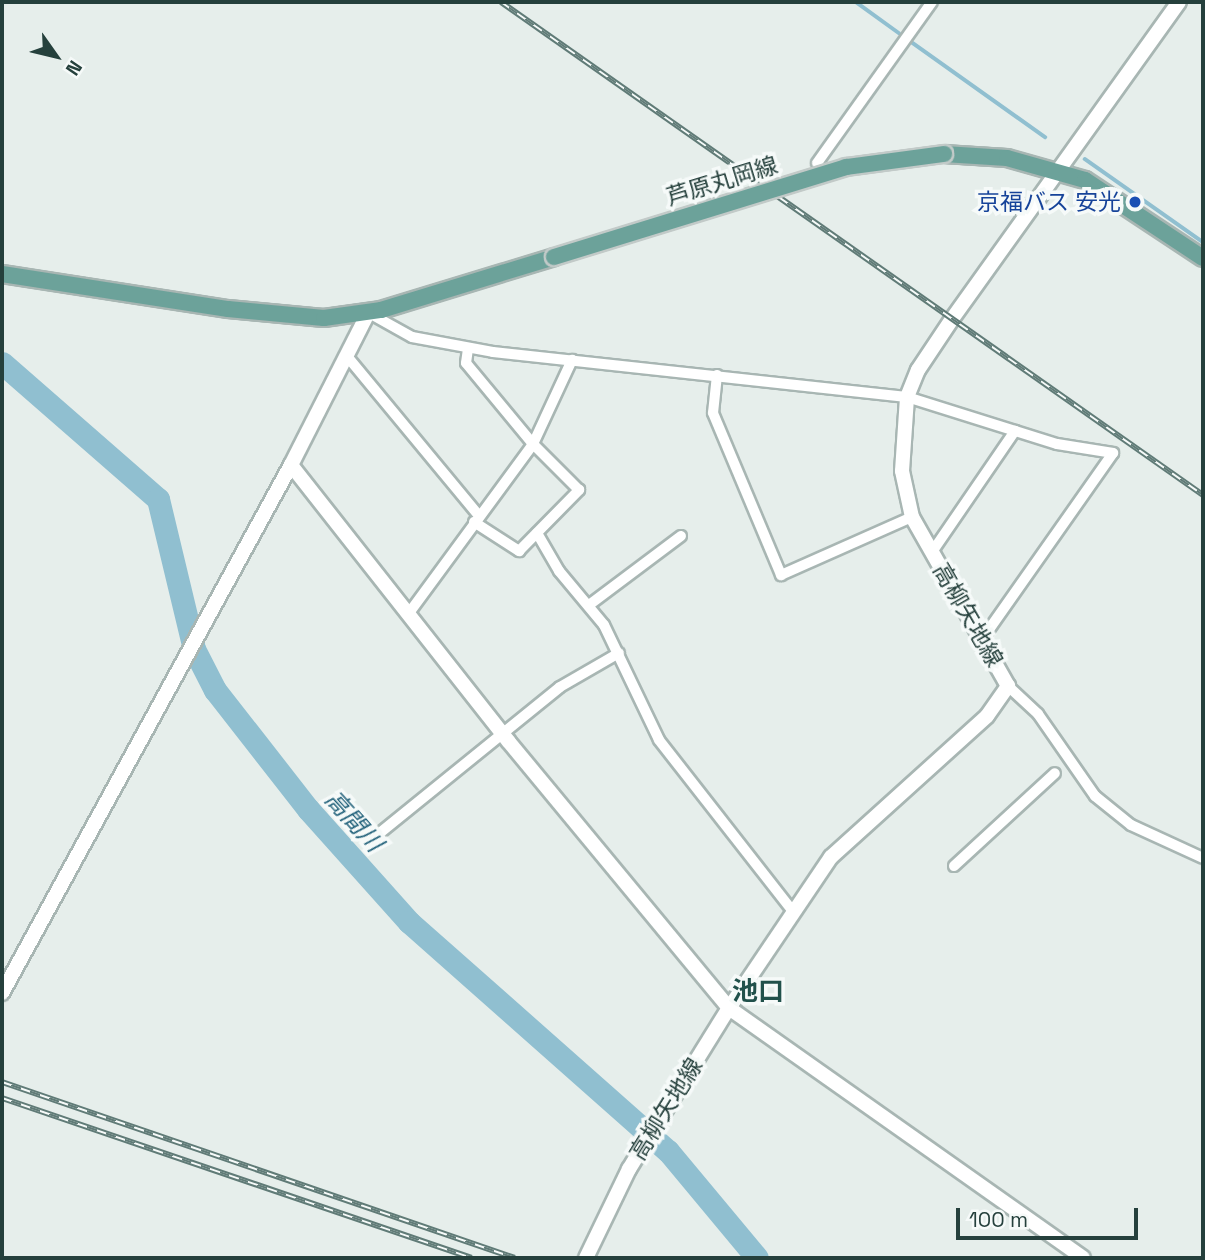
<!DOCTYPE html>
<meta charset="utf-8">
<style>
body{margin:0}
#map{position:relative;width:1205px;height:1260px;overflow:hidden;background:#e6eeeb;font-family:"Space Grotesk","Noto Sans JP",sans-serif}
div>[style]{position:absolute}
.stream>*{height:3.5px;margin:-1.75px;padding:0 1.75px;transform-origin:1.75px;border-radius:1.75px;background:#90bfd0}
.river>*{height:23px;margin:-11.5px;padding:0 11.5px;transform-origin:11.5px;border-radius:11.5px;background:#90bfd0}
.roads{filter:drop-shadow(2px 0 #a8b6b3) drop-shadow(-2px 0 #a8b6b3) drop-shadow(0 2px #a8b6b3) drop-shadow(0 -2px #a8b6b3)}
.street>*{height:10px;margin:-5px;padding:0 5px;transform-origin:5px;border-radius:5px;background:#fff}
.secondary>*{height:14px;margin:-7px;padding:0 7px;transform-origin:7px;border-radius:7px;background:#fff}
.primary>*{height:16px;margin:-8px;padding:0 8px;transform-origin:8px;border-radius:8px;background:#6ca29a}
.rail>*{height:6px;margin-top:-3px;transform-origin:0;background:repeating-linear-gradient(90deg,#f6faf9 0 10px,#607b77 0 20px);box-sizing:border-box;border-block:2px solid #607b77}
.bridges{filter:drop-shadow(2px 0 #c2cac8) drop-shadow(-2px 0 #c2cac8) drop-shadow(0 2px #c2cac8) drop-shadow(0 -2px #c2cac8)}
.primary-bridge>*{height:16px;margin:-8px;padding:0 8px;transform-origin:8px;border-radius:8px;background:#6ca29a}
.dots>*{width:19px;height:19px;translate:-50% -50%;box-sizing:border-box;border:4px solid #f6faf9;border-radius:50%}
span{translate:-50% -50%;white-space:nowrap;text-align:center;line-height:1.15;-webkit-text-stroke:7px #f6faf9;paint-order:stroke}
.street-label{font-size:23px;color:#25403c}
.transit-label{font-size:23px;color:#164399}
.right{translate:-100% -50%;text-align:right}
.water-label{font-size:24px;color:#21617a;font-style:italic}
.quarter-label{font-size:26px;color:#21514b;font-weight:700}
.frame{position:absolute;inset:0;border:4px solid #25403c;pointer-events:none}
.north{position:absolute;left:21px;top:21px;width:70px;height:70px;-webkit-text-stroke:5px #f6faf9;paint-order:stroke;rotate:124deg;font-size:19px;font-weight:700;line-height:28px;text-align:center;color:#25403c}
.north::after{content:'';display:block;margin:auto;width:24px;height:32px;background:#25403c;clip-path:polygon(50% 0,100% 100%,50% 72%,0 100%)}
.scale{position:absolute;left:956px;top:1208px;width:182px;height:32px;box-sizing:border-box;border:4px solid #25403c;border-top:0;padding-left:9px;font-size:21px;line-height:24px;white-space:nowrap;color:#25403c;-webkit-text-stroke:5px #f6faf9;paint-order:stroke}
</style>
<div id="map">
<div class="stream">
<div style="left:856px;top:2px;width:53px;rotate:35.8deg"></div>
<div style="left:910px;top:41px;width:166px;rotate:35.4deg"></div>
<div style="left:1085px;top:159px;width:144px;rotate:35.1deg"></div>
</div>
<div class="river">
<div style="left:2px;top:363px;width:207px;rotate:41.1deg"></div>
<div style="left:158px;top:499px;width:154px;rotate:76.5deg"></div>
<div style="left:194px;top:649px;width:46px;rotate:62.9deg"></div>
<div style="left:215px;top:690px;width:151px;rotate:52deg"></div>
<div style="left:308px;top:809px;width:152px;rotate:48.2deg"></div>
<div style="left:409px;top:922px;width:346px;rotate:41.5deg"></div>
<div style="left:668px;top:1151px;width:139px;rotate:50.2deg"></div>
</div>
<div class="roads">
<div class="street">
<div style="left:817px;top:163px;width:198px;rotate:-54.5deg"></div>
<div style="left:369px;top:313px;width:49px;rotate:29.2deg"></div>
<div style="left:412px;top:337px;width:82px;rotate:10.5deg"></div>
<div style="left:493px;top:352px;width:416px;rotate:6.2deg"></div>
<div style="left:907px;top:397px;width:157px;rotate:17.4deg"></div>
<div style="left:1057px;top:444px;width:57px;rotate:9.1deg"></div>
<div style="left:346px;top:355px;width:209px;rotate:50.4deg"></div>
<div style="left:717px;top:375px;width:38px;rotate:96deg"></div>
<div style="left:713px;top:413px;width:176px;rotate:67.2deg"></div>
<div style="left:781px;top:575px;width:143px;rotate:-23.9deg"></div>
<div style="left:474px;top:522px;width:54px;rotate:32.8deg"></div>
<div style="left:519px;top:551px;width:86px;rotate:-45.5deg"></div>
<div style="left:579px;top:490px;width:65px;rotate:-135deg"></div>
<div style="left:533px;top:444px;width:93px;rotate:-65.1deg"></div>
<div style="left:537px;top:533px;width:44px;rotate:59.9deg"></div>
<div style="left:559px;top:571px;width:70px;rotate:50.2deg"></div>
<div style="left:604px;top:625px;width:127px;rotate:64.4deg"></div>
<div style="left:659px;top:740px;width:219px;rotate:52deg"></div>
<div style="left:932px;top:552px;width:147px;rotate:-55.6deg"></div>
<div style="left:589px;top:605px;width:115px;rotate:-36.9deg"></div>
<div style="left:409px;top:613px;width:210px;rotate:-53.7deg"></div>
<div style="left:533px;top:444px;width:105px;rotate:-129.6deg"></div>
<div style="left:466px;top:363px;width:15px;rotate:-82deg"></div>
<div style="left:983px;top:638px;width:226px;rotate:-54.9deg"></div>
<div style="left:1008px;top:686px;width:41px;rotate:43deg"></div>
<div style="left:1038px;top:714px;width:100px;rotate:55.2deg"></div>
<div style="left:1095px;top:796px;width:46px;rotate:38.9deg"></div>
<div style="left:1131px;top:825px;width:79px;rotate:24.6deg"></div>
<div style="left:381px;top:832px;width:230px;rotate:-39deg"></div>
<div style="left:560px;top:687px;width:68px;rotate:-30deg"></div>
<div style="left:954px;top:866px;width:137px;rotate:-42.6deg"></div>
</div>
<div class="secondary">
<div style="left:291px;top:465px;width:352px;rotate:51.8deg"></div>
<div style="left:509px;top:742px;width:345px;rotate:50.4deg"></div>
<div style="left:729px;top:1008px;width:433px;rotate:35.2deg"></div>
<div style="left:2px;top:993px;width:602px;rotate:-61.31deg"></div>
<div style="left:291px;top:465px;width:170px;rotate:-63.1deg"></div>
<div style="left:586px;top:1258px;width:99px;rotate:-64.2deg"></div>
<div style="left:629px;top:1169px;width:190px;rotate:-58.2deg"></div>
<div style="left:729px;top:1008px;width:182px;rotate:-56deg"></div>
<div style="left:831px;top:857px;width:210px;rotate:-42.1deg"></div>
<div style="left:987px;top:716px;width:37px;rotate:-55deg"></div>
<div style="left:1008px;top:686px;width:194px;rotate:-119.6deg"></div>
<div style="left:912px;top:517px;width:47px;rotate:-102.3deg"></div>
<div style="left:902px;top:471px;width:74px;rotate:-86.1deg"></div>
<div style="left:907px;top:397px;width:29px;rotate:-68deg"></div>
<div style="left:918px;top:370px;width:61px;rotate:-56.3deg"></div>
<div style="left:952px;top:319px;width:390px;rotate:-54.4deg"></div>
</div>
<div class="primary">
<div style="left:944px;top:154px;width:63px;rotate:3.6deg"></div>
<div style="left:1007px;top:158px;width:81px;rotate:15.8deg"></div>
<div style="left:1085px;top:180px;width:141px;rotate:33.5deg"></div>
<div style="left:2px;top:274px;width:229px;rotate:8.8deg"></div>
<div style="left:228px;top:309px;width:96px;rotate:5.4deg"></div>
<div style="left:324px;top:318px;width:58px;rotate:-8deg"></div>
<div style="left:381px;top:310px;width:181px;rotate:-17deg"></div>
</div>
</div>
<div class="rail">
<div style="left:501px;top:2px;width:858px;rotate:35.08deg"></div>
<div style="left:2px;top:1082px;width:542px;rotate:18.94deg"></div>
<div style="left:2px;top:1098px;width:496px;rotate:18.8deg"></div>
</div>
<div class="bridges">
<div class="primary-bridge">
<div style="left:554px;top:257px;width:306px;rotate:-17.1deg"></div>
<div style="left:846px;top:167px;width:99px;rotate:-7.6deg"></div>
</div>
</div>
<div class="dots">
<div style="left:1135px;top:202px;background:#1a4fb4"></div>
</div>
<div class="street-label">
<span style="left:722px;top:181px;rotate:-17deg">芦原丸岡線</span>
<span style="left:968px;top:615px;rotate:60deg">高柳矢地線</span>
<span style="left:666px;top:1109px;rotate:-58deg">高柳矢地線</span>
</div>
<div class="transit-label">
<span class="right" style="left:1121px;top:202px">京福バス 安光</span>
</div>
<div class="water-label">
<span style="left:354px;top:821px;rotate:48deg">高間川</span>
</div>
<div class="quarter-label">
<span style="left:758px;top:992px">池口</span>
</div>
<div class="frame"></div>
<div class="north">N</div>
<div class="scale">100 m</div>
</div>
